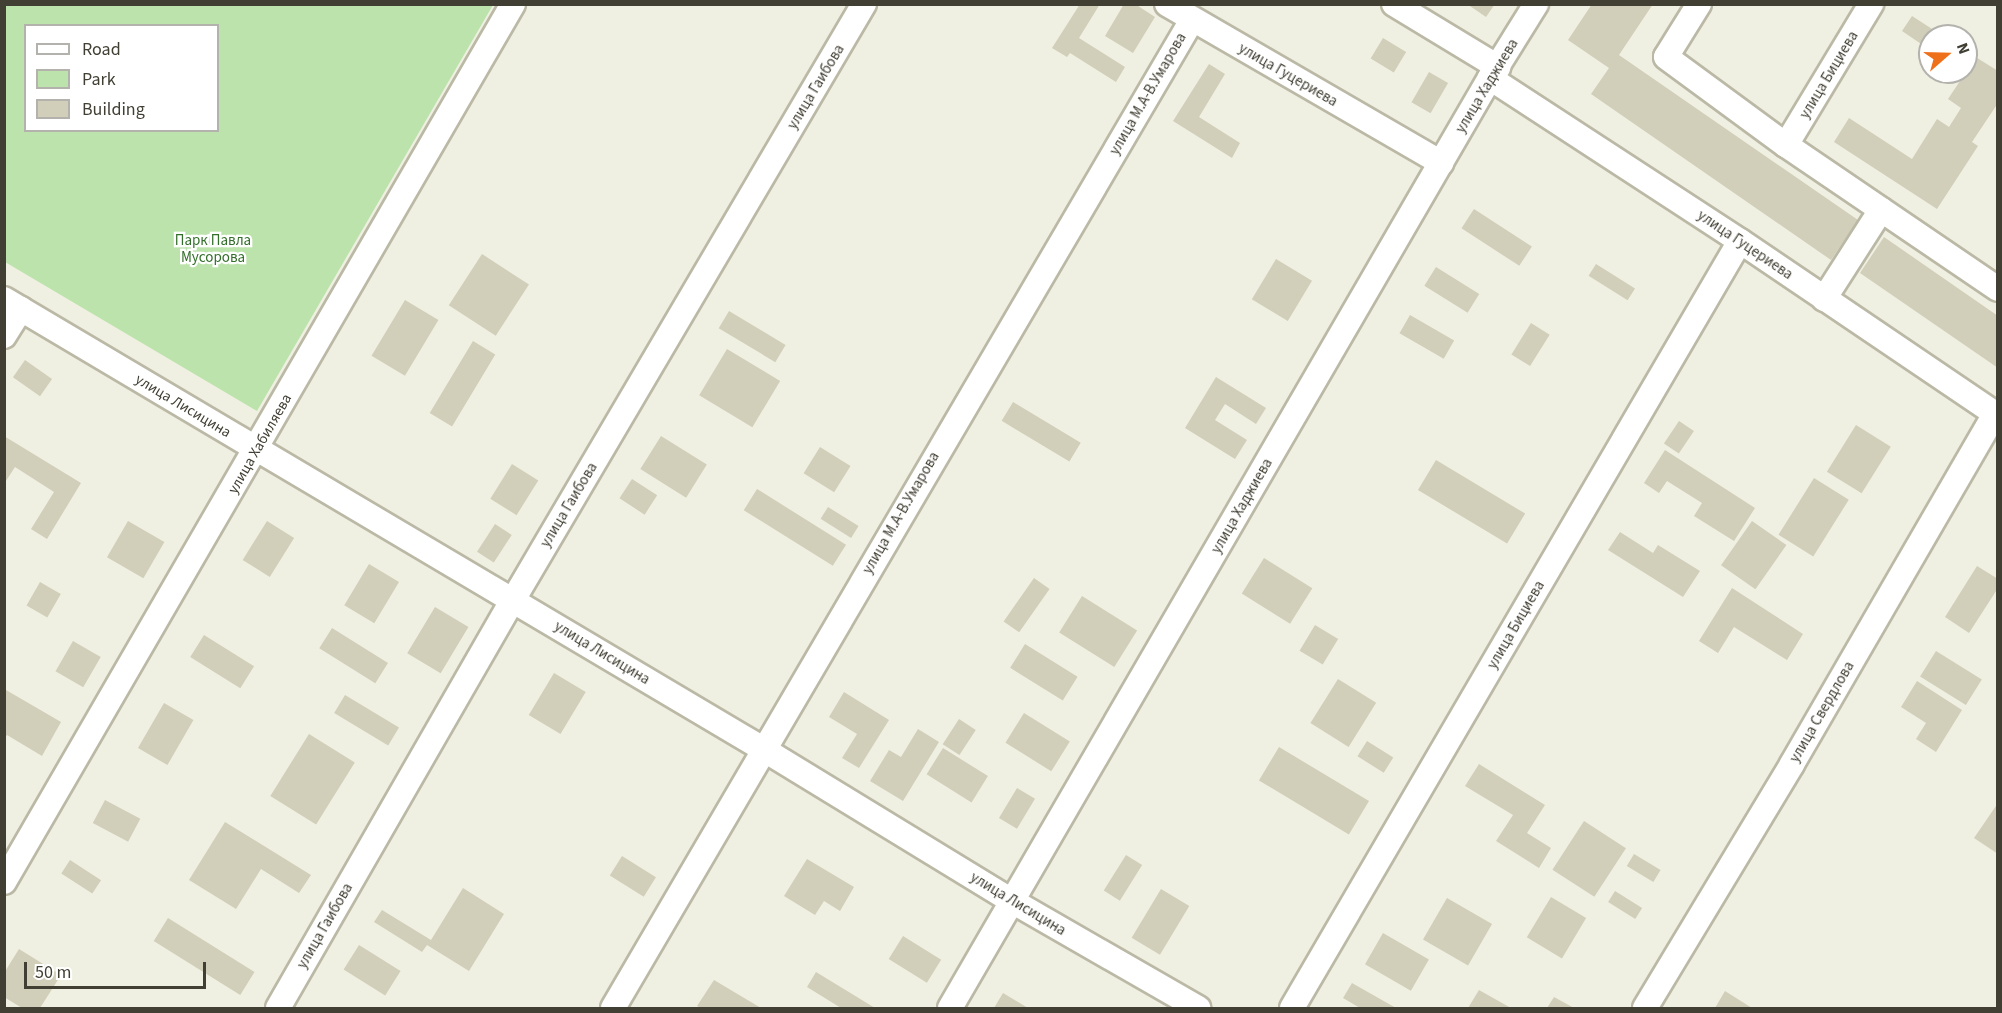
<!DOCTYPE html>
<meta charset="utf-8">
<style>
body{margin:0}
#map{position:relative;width:2002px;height:1013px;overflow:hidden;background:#f0f0e2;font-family:"Source Sans 3",sans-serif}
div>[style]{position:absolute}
.green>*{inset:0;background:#bde3ac}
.building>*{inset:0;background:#d1ceb9;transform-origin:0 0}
.roads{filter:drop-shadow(2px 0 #bbb9a6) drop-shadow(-2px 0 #bbb9a6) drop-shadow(0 2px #bbb9a6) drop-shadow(0 -2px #bbb9a6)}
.minor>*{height:24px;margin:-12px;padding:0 12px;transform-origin:12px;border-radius:12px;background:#fff}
span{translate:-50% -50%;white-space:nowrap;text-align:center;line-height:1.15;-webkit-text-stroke:4.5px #fff;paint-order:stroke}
.street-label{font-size:15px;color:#413f33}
.park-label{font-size:15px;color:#336f2a}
.frame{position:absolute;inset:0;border:6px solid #413f33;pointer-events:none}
.legend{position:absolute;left:24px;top:24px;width:195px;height:108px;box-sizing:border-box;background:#fff;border:2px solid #b3b2ad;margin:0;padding:8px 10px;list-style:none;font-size:18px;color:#413f33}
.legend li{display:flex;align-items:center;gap:12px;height:30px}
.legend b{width:30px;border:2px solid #b3b2ad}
.north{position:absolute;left:1918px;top:24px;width:60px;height:60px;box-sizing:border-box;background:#fff;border:2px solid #b3b2ad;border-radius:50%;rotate:70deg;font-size:16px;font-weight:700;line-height:24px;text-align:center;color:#413f33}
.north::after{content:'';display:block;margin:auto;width:21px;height:27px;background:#ef701b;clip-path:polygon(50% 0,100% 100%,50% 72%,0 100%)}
.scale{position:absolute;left:24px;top:962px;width:182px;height:27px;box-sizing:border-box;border:3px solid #413f33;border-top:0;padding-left:8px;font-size:18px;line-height:21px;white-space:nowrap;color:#413f33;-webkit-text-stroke:4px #fff;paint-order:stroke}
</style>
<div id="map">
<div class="green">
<div style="clip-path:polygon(evenodd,5px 4px,493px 4px,493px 5px,257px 411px,5px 262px,5px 4px,26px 26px,218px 26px,218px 130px,26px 130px,26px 26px)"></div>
</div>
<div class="building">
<div style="clip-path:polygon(1080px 4px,1100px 4px,1079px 38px,1125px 67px,1116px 82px,1070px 53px,1067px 57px,1052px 48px)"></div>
<div style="clip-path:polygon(1124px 4px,1135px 4px,1155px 17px,1133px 53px,1105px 36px)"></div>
<div style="clip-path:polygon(1467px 4px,1495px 4px,1486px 17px)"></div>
<div style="clip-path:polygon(1592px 4px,1653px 4px,1619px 55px,1858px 220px,1831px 260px,1591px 94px,1609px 68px,1568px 40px)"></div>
<div style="clip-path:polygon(1912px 16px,1943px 36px,1930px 36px,1930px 50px,1902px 31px)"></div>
<div style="left:1383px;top:38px;width:27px;height:24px;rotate:31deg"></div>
<div style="clip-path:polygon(1966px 51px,1998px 71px,1998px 103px,1972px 142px,1978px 146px,1937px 209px,1834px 142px,1849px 118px,1912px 159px,1937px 119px,1949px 127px,1961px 108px,1948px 99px,1966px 72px)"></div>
<div style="clip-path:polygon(1209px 64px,1225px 74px,1199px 117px,1240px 143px,1232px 158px,1173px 121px)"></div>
<div style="left:1429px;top:72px;width:22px;height:35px;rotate:30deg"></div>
<div style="left:1474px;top:209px;width:69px;height:23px;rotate:33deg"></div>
<div style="clip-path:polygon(1884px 237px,1998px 316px,1998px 368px,1860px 273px)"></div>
<div style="left:482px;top:254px;width:56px;height:61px;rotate:33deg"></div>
<div style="left:1276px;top:259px;width:42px;height:47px;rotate:31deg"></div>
<div style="left:1596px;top:264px;width:46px;height:14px;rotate:32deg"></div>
<div style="left:1436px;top:267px;width:51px;height:22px;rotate:32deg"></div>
<div style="left:405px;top:300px;width:39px;height:65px;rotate:31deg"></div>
<div style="left:729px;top:311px;width:66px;height:20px;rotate:31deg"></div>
<div style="left:1410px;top:315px;width:51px;height:21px;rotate:30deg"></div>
<div style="left:1531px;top:323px;width:22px;height:37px;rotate:32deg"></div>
<div style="left:473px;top:341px;width:26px;height:84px;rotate:31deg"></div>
<div style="left:727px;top:349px;width:62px;height:54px;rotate:31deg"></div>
<div style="left:25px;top:360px;width:33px;height:21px;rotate:35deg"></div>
<div style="clip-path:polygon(1216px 377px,1266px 408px,1256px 424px,1225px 404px,1215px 420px,1247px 440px,1235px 459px,1185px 428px)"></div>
<div style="left:1013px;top:402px;width:79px;height:22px;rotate:31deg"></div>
<div style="left:1679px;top:421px;width:18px;height:27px;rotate:34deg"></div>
<div style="left:1856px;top:425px;width:41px;height:55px;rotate:32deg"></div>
<div style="clip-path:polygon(4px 436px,81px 483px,47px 539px,31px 529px,54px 492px,15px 467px,4px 484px)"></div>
<div style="left:661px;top:436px;width:54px;height:39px;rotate:32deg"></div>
<div style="left:820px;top:447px;width:36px;height:31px;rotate:32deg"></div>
<div style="clip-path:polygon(1665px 450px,1755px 508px,1734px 541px,1694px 516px,1702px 503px,1667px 481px,1659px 493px,1644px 483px)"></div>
<div style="left:1436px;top:460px;width:104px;height:35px;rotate:31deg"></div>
<div style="left:512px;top:464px;width:31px;height:41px;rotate:32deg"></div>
<div style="left:1814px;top:478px;width:41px;height:67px;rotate:32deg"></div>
<div style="left:632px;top:479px;width:30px;height:23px;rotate:33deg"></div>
<div style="left:757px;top:489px;width:105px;height:25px;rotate:32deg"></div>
<div style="left:828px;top:507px;width:36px;height:14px;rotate:32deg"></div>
<div style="left:128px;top:521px;width:42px;height:42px;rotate:30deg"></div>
<div style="left:267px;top:521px;width:32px;height:46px;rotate:32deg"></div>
<div style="left:1752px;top:521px;width:42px;height:54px;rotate:35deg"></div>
<div style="left:495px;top:524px;width:20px;height:33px;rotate:33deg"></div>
<div style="clip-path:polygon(1620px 532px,1653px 553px,1658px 545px,1700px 571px,1683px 597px,1608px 550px)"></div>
<div style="left:1264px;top:558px;width:57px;height:42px;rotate:32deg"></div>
<div style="left:369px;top:564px;width:35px;height:48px;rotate:31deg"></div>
<div style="clip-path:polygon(1977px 566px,1998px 579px,1998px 588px,1969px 633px,1945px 617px)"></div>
<div style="left:1034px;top:578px;width:19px;height:53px;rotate:35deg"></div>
<div style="left:40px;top:582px;width:24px;height:27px;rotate:30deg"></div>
<div style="clip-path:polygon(1732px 588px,1803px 634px,1787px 660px,1734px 627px,1718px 653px,1699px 641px)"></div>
<div style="left:1082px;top:596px;width:65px;height:43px;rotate:32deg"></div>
<div style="left:435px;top:607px;width:39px;height:54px;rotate:31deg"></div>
<div style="left:1315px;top:625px;width:27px;height:30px;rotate:31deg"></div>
<div style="left:332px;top:628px;width:66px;height:24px;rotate:32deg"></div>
<div style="left:204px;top:635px;width:59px;height:26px;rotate:32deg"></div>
<div style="left:73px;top:641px;width:32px;height:35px;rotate:30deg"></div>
<div style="left:1025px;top:644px;width:62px;height:28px;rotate:32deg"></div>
<div style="left:1936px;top:651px;width:54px;height:30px;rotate:32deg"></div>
<div style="left:554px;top:673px;width:37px;height:49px;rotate:31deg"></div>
<div style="left:1338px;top:679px;width:45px;height:52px;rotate:32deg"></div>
<div style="clip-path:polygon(1917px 681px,1962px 710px,1936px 752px,1916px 739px,1926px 723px,1901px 707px)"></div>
<div style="clip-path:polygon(6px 690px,61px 722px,42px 756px,7px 735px,4px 739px)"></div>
<div style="clip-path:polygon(844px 692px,889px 720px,859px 768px,842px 758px,857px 734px,829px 717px)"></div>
<div style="left:345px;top:695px;width:63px;height:21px;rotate:31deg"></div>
<div style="left:164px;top:703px;width:34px;height:52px;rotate:30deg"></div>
<div style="left:1024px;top:713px;width:54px;height:35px;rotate:32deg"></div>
<div style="left:959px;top:719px;width:20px;height:30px;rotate:33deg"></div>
<div style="clip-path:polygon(918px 729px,939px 742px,903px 801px,870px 781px,889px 750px,901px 757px)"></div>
<div style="left:309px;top:734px;width:54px;height:73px;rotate:32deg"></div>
<div style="left:1367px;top:741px;width:31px;height:18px;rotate:32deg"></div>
<div style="left:1279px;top:747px;width:105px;height:39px;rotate:31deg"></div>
<div style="left:943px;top:748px;width:53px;height:31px;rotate:32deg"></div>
<div style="clip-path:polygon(1479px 764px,1545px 805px,1527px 833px,1551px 848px,1539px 868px,1496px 841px,1513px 815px,1465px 786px)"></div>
<div style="left:1017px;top:788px;width:21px;height:35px;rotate:31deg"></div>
<div style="left:105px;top:800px;width:40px;height:26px;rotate:28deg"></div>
<div style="clip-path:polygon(1998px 803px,1998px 854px,1974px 838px)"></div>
<div style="left:1584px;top:821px;width:50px;height:58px;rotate:33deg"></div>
<div style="clip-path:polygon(225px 822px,311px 875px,299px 893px,261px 869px,236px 909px,189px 880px)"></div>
<div style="left:1634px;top:854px;width:31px;height:14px;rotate:31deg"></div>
<div style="left:1126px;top:855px;width:19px;height:42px;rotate:32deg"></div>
<div style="left:622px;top:856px;width:40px;height:23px;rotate:32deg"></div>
<div style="clip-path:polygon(807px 859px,854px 887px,840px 911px,824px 901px,815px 915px,784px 896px)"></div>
<div style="left:70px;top:860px;width:37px;height:16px;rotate:33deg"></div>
<div style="clip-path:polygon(463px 888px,504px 914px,469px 971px,427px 945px,422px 952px,374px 922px,382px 910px,431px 940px)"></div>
<div style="left:1161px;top:889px;width:33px;height:57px;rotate:31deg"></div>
<div style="left:1615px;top:891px;width:32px;height:13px;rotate:32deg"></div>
<div style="left:1551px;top:897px;width:41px;height:47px;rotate:31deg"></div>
<div style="left:1447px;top:898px;width:52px;height:48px;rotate:30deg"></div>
<div style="left:168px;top:918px;width:102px;height:27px;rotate:32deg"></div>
<div style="left:1383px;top:933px;width:53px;height:36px;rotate:30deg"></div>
<div style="left:903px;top:936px;width:45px;height:27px;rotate:32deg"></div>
<div style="left:359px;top:945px;width:49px;height:29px;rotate:32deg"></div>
<div style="clip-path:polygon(19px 949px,61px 975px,40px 1008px,22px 1008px,4px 997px,4px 973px)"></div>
<div style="clip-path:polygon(816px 972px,875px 1008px,841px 1008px,807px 987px)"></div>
<div style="clip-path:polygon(714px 980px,761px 1008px,701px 1008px,697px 1006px)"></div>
<div style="clip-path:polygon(1352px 983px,1396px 1008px,1360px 1008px,1343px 998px)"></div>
<div style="clip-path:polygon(1479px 990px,1511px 1008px,1468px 1008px)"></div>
<div style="clip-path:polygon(1725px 991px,1752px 1008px,1715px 1008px)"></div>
<div style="clip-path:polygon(1003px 993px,1028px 1008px,994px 1008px)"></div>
<div style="clip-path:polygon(1554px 997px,1574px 1008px,1547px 1008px)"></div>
</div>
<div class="roads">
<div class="minor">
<div style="left:1167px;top:4px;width:317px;rotate:30.1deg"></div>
<div style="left:1394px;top:4px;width:122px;rotate:31.2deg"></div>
<div style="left:1699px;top:4px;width:62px;rotate:121.9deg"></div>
<div style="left:1666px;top:57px;width:149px;rotate:36.3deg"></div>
<div style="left:1786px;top:145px;width:256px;rotate:34.2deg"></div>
<div style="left:1490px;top:78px;width:298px;rotate:33.1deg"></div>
<div style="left:1740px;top:241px;width:312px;rotate:34.1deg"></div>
<div style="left:1786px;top:145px;width:165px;rotate:-58.9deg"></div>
<div style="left:4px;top:299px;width:882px;rotate:30.66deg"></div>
<div style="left:763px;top:749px;width:292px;rotate:31.4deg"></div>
<div style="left:1012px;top:901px;width:215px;rotate:29.9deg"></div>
<div style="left:1824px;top:299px;width:106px;rotate:-57.4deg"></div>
<div style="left:4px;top:336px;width:32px;rotate:-58deg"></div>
<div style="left:4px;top:882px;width:1015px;rotate:-59.9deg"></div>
<div style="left:278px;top:1008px;width:471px;rotate:-60.1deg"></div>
<div style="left:513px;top:600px;width:692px;rotate:-59.51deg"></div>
<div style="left:613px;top:1008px;width:1145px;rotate:-59.63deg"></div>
<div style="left:950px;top:1008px;width:1075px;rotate:-59.86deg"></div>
<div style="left:1490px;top:78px;width:87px;rotate:-58.1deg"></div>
<div style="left:1292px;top:1008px;width:888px;rotate:-59.71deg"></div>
<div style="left:1645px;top:1008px;width:285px;rotate:-58.9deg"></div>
<div style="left:1792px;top:764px;width:405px;rotate:-59.9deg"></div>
</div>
</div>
<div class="street-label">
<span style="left:1288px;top:75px;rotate:30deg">улица Гуцериева</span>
<span style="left:1829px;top:75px;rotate:-59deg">улица Бициева</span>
<span style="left:1487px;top:86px;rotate:-59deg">улица Хаджиева</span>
<span style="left:816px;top:87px;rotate:-59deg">улица Гаибова</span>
<span style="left:1148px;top:94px;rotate:-60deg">улица М.А-В.Умарова</span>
<span style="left:1745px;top:245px;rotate:34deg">улица Гуцериева</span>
<span style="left:183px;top:406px;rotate:31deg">улица Лисицина</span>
<span style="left:260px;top:444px;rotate:-60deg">улица Хабиляева</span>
<span style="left:569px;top:505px;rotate:-59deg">улица Гаибова</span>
<span style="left:1242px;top:506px;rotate:-60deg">улица Хаджиева</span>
<span style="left:901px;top:513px;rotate:-60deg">улица М.А-В.Умарова</span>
<span style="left:1516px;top:625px;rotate:-60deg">улица Бициева</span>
<span style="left:602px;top:653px;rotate:31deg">улица Лисицина</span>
<span style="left:1822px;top:712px;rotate:-60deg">улица Свердлова</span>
<span style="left:1018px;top:904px;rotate:31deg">улица Лисицина</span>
<span style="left:325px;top:926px;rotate:-60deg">улица Гаибова</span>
</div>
<div class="park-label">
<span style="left:213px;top:249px">Парк Павла<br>Мусорова</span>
</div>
<div class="frame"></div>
<ul class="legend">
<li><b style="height:8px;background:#fff"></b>Road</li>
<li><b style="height:16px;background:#bde3ac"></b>Park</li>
<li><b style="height:16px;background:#d1ceb9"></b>Building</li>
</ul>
<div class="north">N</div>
<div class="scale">50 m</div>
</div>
